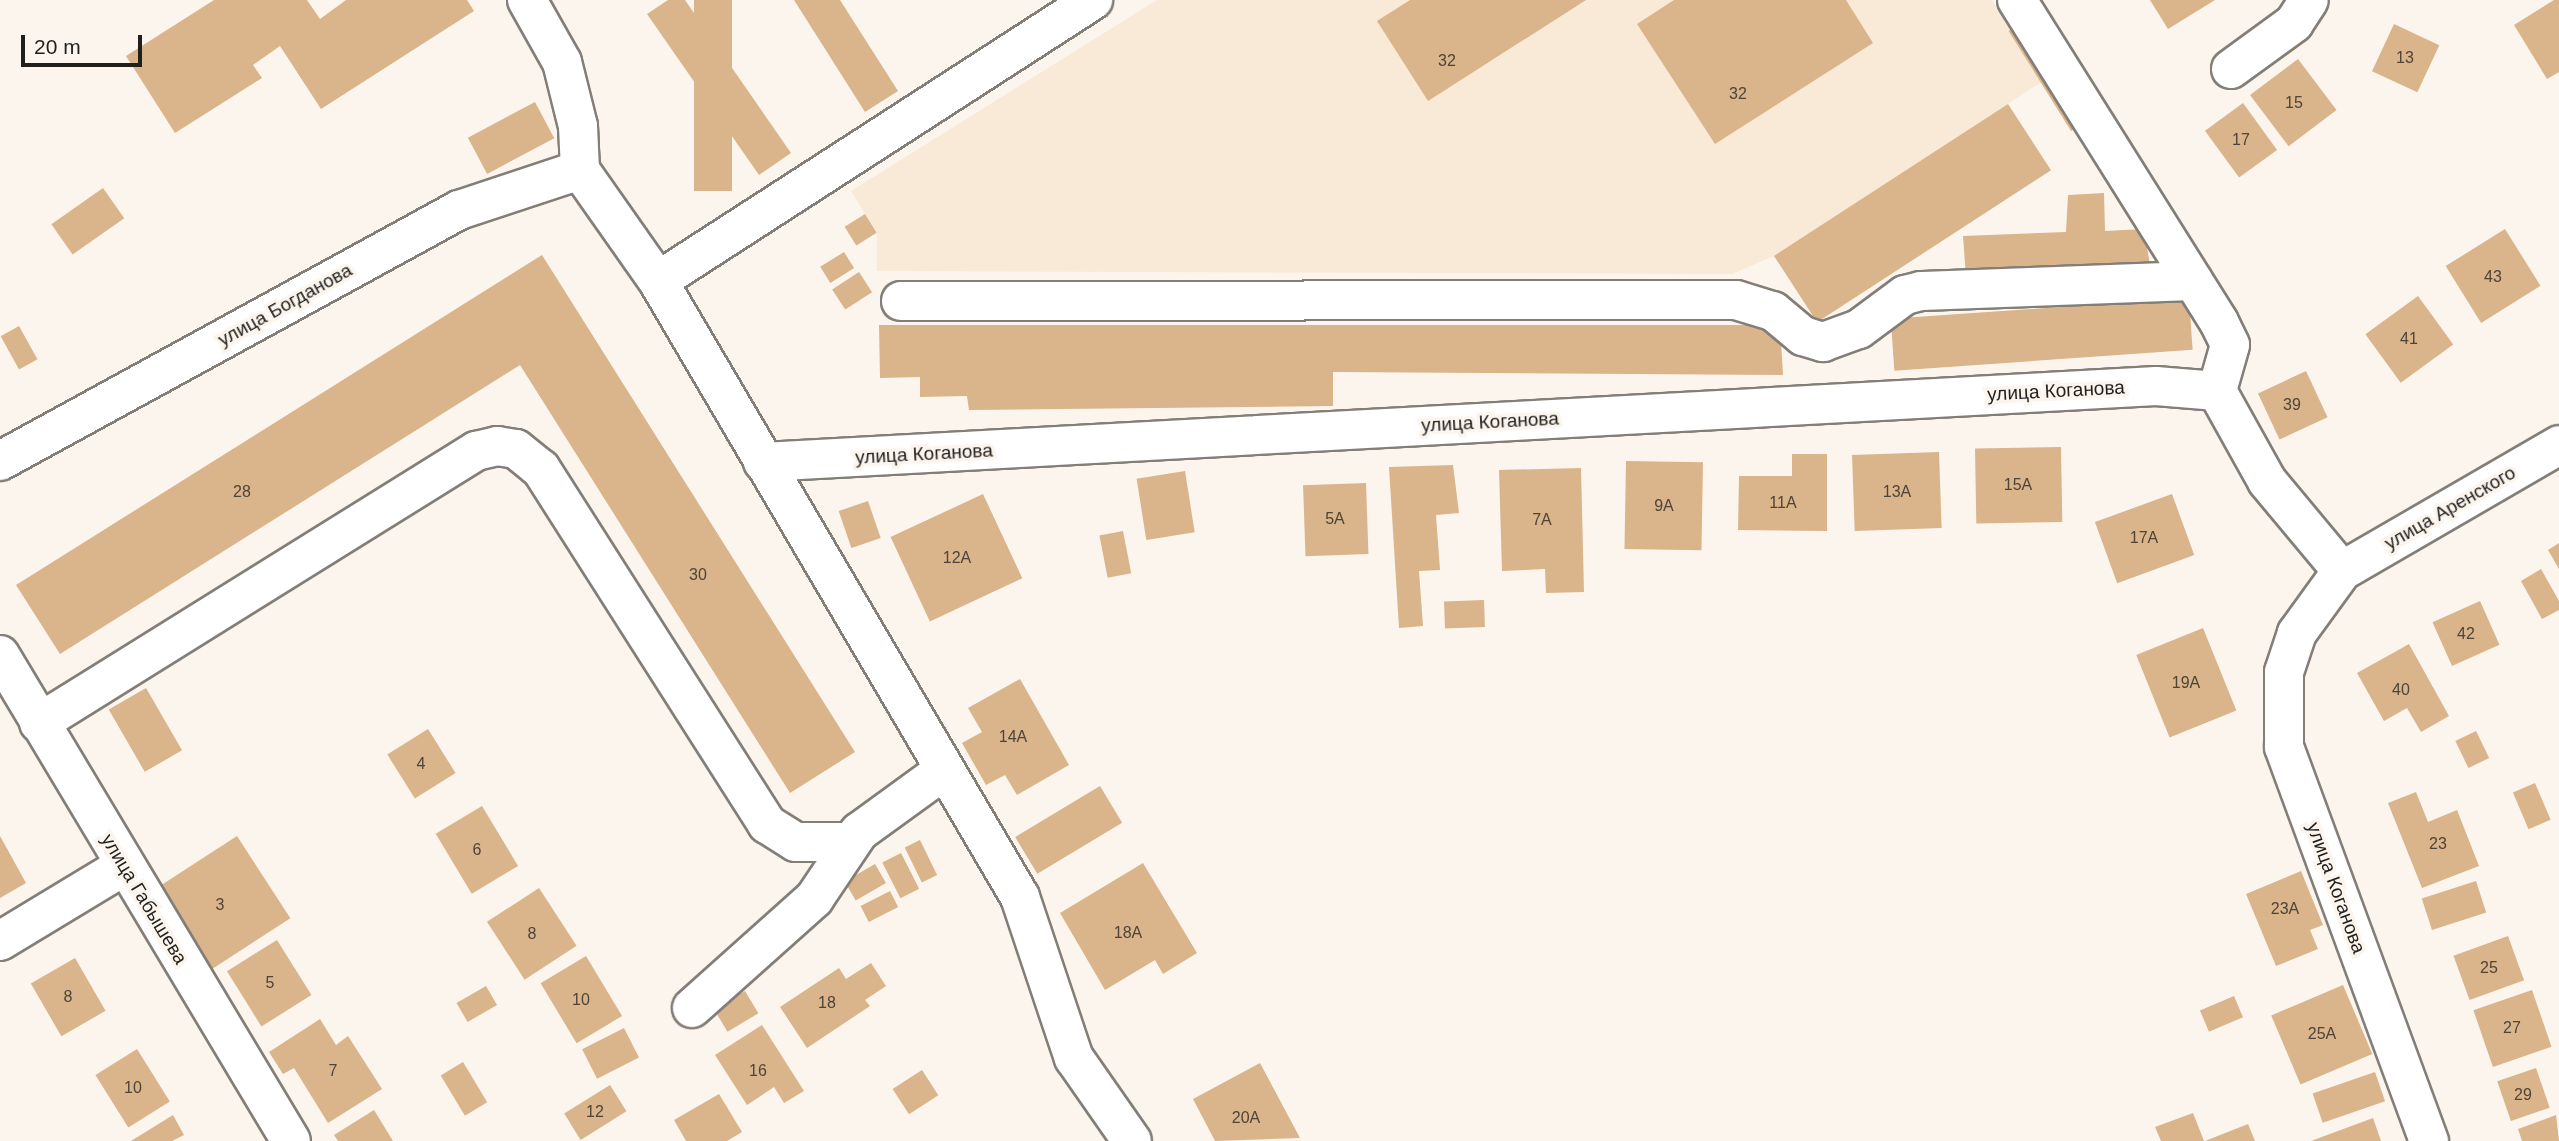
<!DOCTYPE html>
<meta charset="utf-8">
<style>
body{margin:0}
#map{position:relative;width:2559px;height:1141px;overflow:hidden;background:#fbf5ee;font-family:Arial,sans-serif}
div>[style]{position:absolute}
.education>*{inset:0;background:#f9e9d7}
.building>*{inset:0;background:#dab48a;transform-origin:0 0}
.roads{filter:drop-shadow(2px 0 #837e78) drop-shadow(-2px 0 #837e78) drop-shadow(0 2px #837e78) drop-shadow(0 -2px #837e78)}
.minor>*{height:38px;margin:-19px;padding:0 19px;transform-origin:19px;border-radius:19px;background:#fff}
span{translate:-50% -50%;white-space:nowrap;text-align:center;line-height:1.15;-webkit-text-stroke:7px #fbf5ee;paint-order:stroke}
.number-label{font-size:16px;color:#4f4438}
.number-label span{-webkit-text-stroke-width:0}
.street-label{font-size:19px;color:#211f1c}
.scale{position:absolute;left:21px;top:35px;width:121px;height:32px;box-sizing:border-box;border:4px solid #211f1c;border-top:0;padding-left:9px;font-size:21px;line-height:24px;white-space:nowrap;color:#211f1c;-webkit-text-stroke:5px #fbf5ee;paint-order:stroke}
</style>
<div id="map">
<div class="education">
<div style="clip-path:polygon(1157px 0,1992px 0,2043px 81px,1774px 256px,1732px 274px,877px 271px,877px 233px,851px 191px)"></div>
</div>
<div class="building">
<div style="clip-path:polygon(214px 0,307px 0,320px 19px,346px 0,467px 0,474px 11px,321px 109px,280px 46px,253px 65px,262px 78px,175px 133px,126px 56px)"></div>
<div style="clip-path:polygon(668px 0,685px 0,791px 153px,759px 175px,647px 14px)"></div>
<div style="left:694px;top:0;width:38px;height:191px"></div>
<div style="clip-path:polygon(794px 0,840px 0,898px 91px,865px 112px)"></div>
<div style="clip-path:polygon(1410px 0,1586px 0,1428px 101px,1377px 21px)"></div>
<div style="clip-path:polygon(1674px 0,1846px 0,1873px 43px,1715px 144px,1637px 24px)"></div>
<div style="clip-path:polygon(2150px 0,2215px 0,2168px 29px)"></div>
<div style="clip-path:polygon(2554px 0,2559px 0,2559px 72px,2547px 79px,2514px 25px)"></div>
<div style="left:2034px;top:15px;width:118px;height:30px;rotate:58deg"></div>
<div style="left:2394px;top:24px;width:50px;height:52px;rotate:25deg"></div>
<div style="left:2298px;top:59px;width:64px;height:60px;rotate:53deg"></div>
<div style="left:535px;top:102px;width:41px;height:76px;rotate:62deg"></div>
<div style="left:2243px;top:103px;width:58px;height:47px;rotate:54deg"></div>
<div style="left:2008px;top:104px;width:79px;height:279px;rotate:57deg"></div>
<div style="left:103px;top:188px;width:37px;height:63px;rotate:55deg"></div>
<div style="clip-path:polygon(2104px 193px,2105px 231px,2144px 229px,2150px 265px,1966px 277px,1963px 236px,2066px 232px,2068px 195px)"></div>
<div style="left:865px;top:214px;width:22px;height:24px;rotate:58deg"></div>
<div style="left:2505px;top:229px;width:67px;height:70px;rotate:58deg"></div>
<div style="left:844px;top:252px;width:19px;height:28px;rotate:58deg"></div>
<div style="clip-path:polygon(542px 255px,855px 752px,790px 793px,520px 365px,60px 654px,16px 585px)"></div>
<div style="left:859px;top:272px;width:24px;height:32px;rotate:57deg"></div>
<div style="left:2418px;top:296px;width:60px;height:65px;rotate:54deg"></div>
<div style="left:2189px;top:298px;width:52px;height:299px;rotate:86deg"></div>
<div style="clip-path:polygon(879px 325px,1780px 325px,1783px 375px,1333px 372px,1333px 406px,969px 410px,967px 396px,920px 397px,920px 377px,880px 378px)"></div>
<div style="left:19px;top:326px;width:38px;height:21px;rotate:61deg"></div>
<div style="left:2306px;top:371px;width:51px;height:53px;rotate:65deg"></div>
<div style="left:2061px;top:447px;width:75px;height:86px;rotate:89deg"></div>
<div style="left:1939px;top:452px;width:76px;height:87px;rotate:88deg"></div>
<div style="clip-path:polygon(1792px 454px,1827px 454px,1827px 531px,1738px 530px,1739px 476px,1792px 476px)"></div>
<div style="left:1626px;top:461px;width:77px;height:88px;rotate:1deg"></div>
<div style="clip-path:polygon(1453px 465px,1459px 513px,1436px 515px,1440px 570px,1419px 571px,1423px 626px,1399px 628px,1389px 467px)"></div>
<div style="clip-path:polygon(1581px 468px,1584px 592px,1546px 593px,1545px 569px,1502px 571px,1499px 470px)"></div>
<div style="left:1185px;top:471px;width:62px;height:49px;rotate:81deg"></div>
<div style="left:1366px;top:483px;width:71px;height:63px;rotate:88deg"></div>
<div style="left:983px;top:494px;width:93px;height:102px;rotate:65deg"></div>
<div style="left:2172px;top:494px;width:65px;height:82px;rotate:70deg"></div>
<div style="left:868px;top:501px;width:39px;height:31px;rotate:71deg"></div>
<div style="left:1123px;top:531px;width:43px;height:24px;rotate:79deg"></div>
<div style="clip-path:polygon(2559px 543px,2559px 569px,2548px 550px)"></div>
<div style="clip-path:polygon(2541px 569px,2559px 601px,2559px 610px,2542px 619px,2521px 581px)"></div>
<div style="left:1484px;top:600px;width:27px;height:40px;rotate:88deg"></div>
<div style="left:2480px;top:601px;width:48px;height:52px;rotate:66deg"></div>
<div style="left:2203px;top:628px;width:89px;height:72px;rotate:68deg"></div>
<div style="clip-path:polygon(2409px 644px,2449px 716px,2421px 732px,2407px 708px,2384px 721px,2357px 673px)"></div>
<div style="clip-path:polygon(1020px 679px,1069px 765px,1017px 795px,1005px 775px,986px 785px,962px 743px,982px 732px,968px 708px)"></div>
<div style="left:146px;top:688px;width:72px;height:43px;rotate:60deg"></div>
<div style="left:428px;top:729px;width:52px;height:48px;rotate:58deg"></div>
<div style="left:2476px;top:731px;width:30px;height:23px;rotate:64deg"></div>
<div style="left:2535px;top:783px;width:40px;height:24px;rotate:67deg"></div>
<div style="left:1100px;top:786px;width:43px;height:99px;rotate:59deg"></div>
<div style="clip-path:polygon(2416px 792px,2428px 822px,2457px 810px,2479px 866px,2422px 888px,2388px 803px)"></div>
<div style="left:482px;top:806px;width:70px;height:54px;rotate:59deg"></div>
<div style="clip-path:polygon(0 836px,26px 883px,0 898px)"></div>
<div style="left:237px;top:836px;width:98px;height:103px;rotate:57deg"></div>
<div style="left:920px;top:840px;width:39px;height:17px;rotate:64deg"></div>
<div style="left:901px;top:853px;width:40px;height:21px;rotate:63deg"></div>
<div style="clip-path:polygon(1143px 863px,1197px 953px,1163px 974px,1155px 960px,1105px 990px,1060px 913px)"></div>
<div style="left:875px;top:864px;width:22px;height:35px;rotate:60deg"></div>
<div style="clip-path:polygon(2301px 871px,2323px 925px,2310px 930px,2318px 949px,2276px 966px,2246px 894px)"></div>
<div style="left:2476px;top:881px;width:33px;height:57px;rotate:72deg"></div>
<div style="left:539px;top:888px;width:69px;height:62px;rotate:57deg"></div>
<div style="left:890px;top:891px;width:18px;height:33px;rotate:63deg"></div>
<div style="left:2508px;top:936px;width:47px;height:58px;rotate:70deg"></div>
<div style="left:277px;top:940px;width:65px;height:59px;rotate:58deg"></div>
<div style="left:586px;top:956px;width:70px;height:53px;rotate:59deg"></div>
<div style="left:75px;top:958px;width:61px;height:51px;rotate:60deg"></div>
<div style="clip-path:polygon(871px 963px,886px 986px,865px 1000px,870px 1006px,807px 1048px,780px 1007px,839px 968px,846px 979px)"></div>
<div style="left:2343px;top:985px;width:75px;height:78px;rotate:67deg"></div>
<div style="left:486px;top:986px;width:22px;height:34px;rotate:60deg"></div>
<div style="left:2532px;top:990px;width:60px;height:62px;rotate:71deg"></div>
<div style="left:745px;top:991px;width:26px;height:36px;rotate:59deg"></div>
<div style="left:2234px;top:996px;width:23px;height:37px;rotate:67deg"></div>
<div style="clip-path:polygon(320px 1019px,336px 1045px,348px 1036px,382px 1089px,328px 1123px,294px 1068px,283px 1074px,269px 1052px)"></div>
<div style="clip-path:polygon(762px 1025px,804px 1091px,784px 1103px,774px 1087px,747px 1105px,715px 1055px)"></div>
<div style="left:624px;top:1028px;width:33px;height:47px;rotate:63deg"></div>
<div style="left:137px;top:1049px;width:62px;height:49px;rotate:58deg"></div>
<div style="left:463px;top:1062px;width:47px;height:26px;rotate:59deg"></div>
<div style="clip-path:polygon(1260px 1063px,1300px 1138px,1215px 1141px,1193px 1099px)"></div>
<div style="left:2536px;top:1068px;width:42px;height:41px;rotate:71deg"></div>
<div style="left:922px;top:1070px;width:30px;height:35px;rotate:57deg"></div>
<div style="left:2375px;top:1072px;width:31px;height:66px;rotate:71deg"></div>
<div style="left:610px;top:1085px;width:31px;height:54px;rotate:58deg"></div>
<div style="clip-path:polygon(719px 1094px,742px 1132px,727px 1141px,686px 1141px,674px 1120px)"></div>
<div style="clip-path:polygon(374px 1110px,393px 1141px,338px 1141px,334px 1135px)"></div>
<div style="clip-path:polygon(2193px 1113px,2204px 1141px,2161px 1141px,2155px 1127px)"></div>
<div style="clip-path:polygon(173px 1115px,184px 1135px,172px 1141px,131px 1141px)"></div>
<div style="clip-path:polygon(2556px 1115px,2559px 1141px,2522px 1141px,2518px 1129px)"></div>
<div style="clip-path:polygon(2373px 1118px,2381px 1141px,2311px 1141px)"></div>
<div style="clip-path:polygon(2248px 1124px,2255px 1141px,2205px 1141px)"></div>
</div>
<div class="roads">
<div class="minor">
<div style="left:527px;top:0;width:71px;rotate:60.6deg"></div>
<div style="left:562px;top:62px;width:66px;rotate:76deg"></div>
<div style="left:578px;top:126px;width:44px;rotate:87.4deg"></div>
<div style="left:580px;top:170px;width:136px;rotate:54.9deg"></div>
<div style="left:658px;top:281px;width:714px;rotate:59.56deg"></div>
<div style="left:1020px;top:897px;width:170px;rotate:71.5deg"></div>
<div style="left:1074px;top:1058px;width:101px;rotate:55.1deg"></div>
<div style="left:2017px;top:0;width:380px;rotate:57.9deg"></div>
<div style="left:2219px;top:322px;width:25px;rotate:64deg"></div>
<div style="left:2230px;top:345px;width:48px;rotate:105.8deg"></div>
<div style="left:2217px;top:391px;width:103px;rotate:60.9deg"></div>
<div style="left:2267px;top:481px;width:117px;rotate:50.2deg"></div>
<div style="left:2342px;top:571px;width:77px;rotate:126deg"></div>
<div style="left:2297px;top:633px;width:41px;rotate:108.4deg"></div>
<div style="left:2284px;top:672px;width:75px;rotate:90deg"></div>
<div style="left:2284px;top:747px;width:420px;rotate:69.8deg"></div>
<div style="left:2231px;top:69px;width:78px;rotate:-36.1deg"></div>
<div style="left:2294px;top:23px;width:27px;rotate:-57deg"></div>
<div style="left:658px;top:281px;width:518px;rotate:-32.86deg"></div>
<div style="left:901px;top:301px;width:835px;rotate:-0.07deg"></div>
<div style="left:1736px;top:300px;width:39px;rotate:17deg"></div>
<div style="left:1773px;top:311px;width:39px;rotate:40deg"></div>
<div style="left:1803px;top:336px;width:21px;rotate:17deg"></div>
<div style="left:1823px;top:342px;width:38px;rotate:-20deg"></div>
<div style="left:1859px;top:329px;width:57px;rotate:-36.5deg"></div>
<div style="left:1905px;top:295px;width:16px;rotate:-14deg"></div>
<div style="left:1921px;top:291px;width:272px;rotate:-2.1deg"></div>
<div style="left:0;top:461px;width:523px;rotate:-28.67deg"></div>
<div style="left:459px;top:210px;width:127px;rotate:-18.3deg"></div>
<div style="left:763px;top:462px;width:1395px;rotate:-3.12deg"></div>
<div style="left:2156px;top:386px;width:61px;rotate:4.7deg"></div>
<div style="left:2342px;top:571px;width:251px;rotate:-30.1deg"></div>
<div style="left:0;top:655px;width:566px;rotate:59.09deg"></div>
<div style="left:39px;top:723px;width:515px;rotate:-31.9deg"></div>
<div style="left:476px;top:451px;width:22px;rotate:-13deg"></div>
<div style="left:497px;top:446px;width:19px;rotate:9deg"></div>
<div style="left:516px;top:449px;width:32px;rotate:39deg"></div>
<div style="left:541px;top:469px;width:421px;rotate:57.5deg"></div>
<div style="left:767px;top:824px;width:34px;rotate:32deg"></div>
<div style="left:796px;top:842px;width:53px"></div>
<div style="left:0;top:941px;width:145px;rotate:-31.2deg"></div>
<div style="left:692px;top:1008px;width:164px;rotate:-41.8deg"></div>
<div style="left:814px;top:899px;width:81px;rotate:-56.1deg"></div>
<div style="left:859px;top:832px;width:104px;rotate:-36deg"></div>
</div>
</div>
<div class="number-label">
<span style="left:2405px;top:58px">13</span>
<span style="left:1447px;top:61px">32</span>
<span style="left:1738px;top:94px">32</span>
<span style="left:2294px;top:103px">15</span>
<span style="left:2241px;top:140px">17</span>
<span style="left:2493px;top:277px">43</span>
<span style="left:2409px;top:339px">41</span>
<span style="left:2292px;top:405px">39</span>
<span style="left:2018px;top:485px">15А</span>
<span style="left:242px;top:492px">28</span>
<span style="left:1897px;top:492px">13А</span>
<span style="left:1783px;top:503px">11А</span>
<span style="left:1664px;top:506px">9А</span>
<span style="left:1335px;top:519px">5А</span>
<span style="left:1542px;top:520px">7А</span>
<span style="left:2144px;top:538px">17А</span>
<span style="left:957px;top:558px">12А</span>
<span style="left:698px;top:575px">30</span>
<span style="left:2466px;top:634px">42</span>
<span style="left:2186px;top:683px">19А</span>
<span style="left:2401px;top:690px">40</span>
<span style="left:1013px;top:737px">14А</span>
<span style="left:421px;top:764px">4</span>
<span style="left:2438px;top:844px">23</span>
<span style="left:477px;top:850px">6</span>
<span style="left:220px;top:905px">3</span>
<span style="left:2285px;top:909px">23А</span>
<span style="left:1128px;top:933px">18А</span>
<span style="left:532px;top:934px">8</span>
<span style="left:2489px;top:968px">25</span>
<span style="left:270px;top:983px">5</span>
<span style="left:68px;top:997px">8</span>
<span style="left:581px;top:1000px">10</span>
<span style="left:827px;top:1003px">18</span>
<span style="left:2512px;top:1028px">27</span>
<span style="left:2322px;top:1034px">25А</span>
<span style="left:333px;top:1071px">7</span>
<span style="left:758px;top:1071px">16</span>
<span style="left:133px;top:1088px">10</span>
<span style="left:2523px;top:1095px">29</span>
<span style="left:595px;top:1112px">12</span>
<span style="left:1246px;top:1118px">20А</span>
</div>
<div class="street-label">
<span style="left:285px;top:305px;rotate:-29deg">улица Богданова</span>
<span style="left:2056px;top:391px;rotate:-3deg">улица Коганова</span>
<span style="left:1490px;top:422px;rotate:-3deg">улица Коганова</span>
<span style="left:924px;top:454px;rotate:-3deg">улица Коганова</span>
<span style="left:2450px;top:508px;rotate:-30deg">улица Аренского</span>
<span style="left:2336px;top:888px;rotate:70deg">улица Коганова</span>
<span style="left:144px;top:899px;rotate:59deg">улица Габышева</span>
</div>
<div class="scale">20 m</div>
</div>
